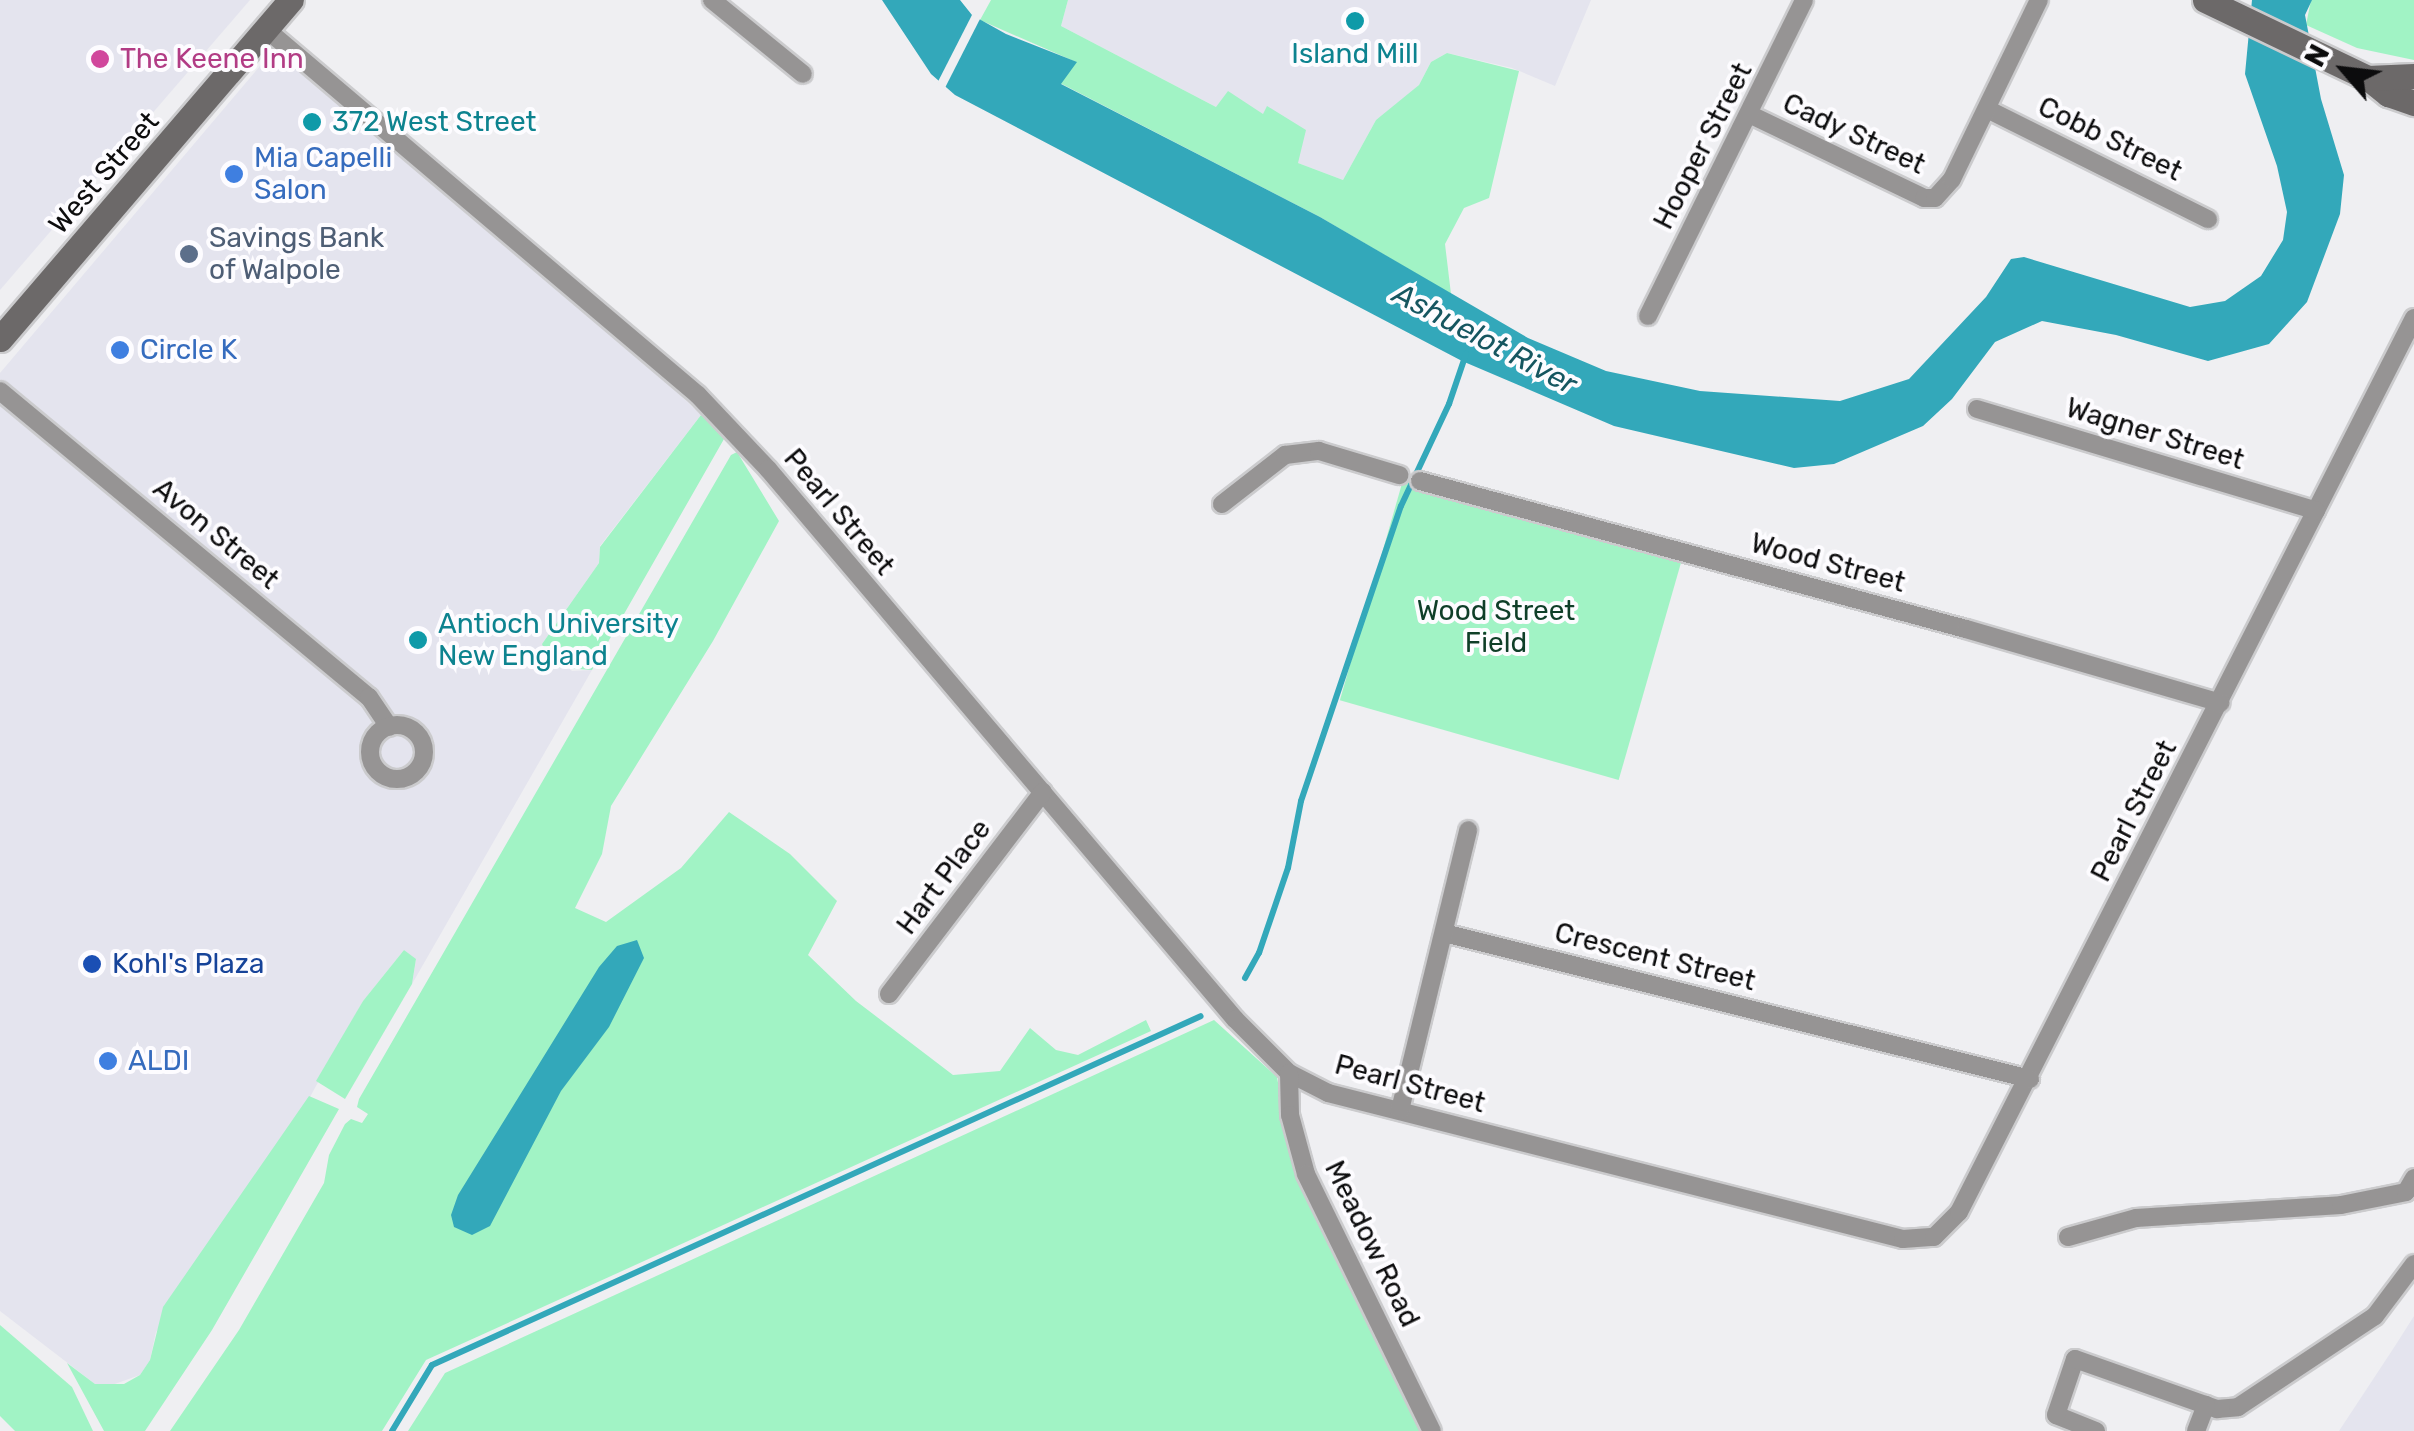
<!DOCTYPE html>
<style>
body{margin:0}
#map{position:relative;width:2414px;height:1431px;overflow:hidden;background:#efeff2;font-family:Rubik,sans-serif}
div>[style]{position:absolute}
.built>*{inset:0;background:#e4e4ee}
.green>*{inset:0;background:#a1f3c5;transform-origin:0 0}
.water>*{inset:0;background:#33a8ba}
.pier>*{inset:0;background:#efeff2;transform-origin:0 0}
.stream>*{height:6px;margin:-3px;padding:0 3px;transform-origin:3px;border-radius:3px;background:#33a8ba}
.roads{filter:drop-shadow(2px 0 #cbcbcd) drop-shadow(-2px 0 #cbcbcd) drop-shadow(0 2px #cbcbcd) drop-shadow(0 -2px #cbcbcd)}
.street>*{height:18px;margin:-9px;padding:0 9px;transform-origin:9px;border-radius:9px;background:#969494}
.street>.ring{margin:-9px;padding:0;box-sizing:content-box;background:none;border:18px solid #969494;border-radius:50%}
.secondary>*{height:25px;margin:-12.5px;padding:0 12.5px;transform-origin:12.5px;border-radius:12.5px;background:#6c6969}
.dots>*{width:28px;height:28px;translate:-50% -50%;box-sizing:border-box;border:5px solid #fdfcff;border-radius:50%}
span{translate:-50% -50%;white-space:nowrap;text-align:center;line-height:1.15;-webkit-text-stroke:8px #fdfcff;paint-order:stroke}
.culture-label{font-size:28px;color:#0d838f}
.left{translate:0 -50%;text-align:left}
.hotel-label{font-size:28px;color:#b23c85}
.street-label{font-size:28px;color:#0c0c0d}
.shop-label{font-size:28px;color:#366cbe}
.service-label{font-size:28px;color:#4e5e75}
.park-label{font-size:28px;color:#0f3e28}
.transit-label{font-size:28px;color:#164399}
.water-label{font-size:30px;color:#165660;font-style:italic}
.north{position:absolute;left:2294px;top:20px;width:100px;height:100px;-webkit-text-stroke:8px #fdfcff;paint-order:stroke;rotate:298deg;font-size:28px;font-weight:700;line-height:40px;text-align:center;color:#0c0c0d}
.north::after{content:'';display:block;margin:auto;width:35px;height:45px;background:#0c0c0d;clip-path:polygon(50% 0,100% 100%,50% 72%,0 100%)}
</style>
<div id="map">
<div class="built">
<div style="clip-path:polygon(0 0,250px 0,0 290px)"></div>
<div style="clip-path:polygon(1068px 0,1591px 0,1555px 86px,1512px 68px,1447px 53px,1431px 62px,1419px 85px,1401px 103px,1376px 120px,1343px 180px,1298px 163px,1267px 107px,1263px 115px,1216px 107px,1061px 26px)"></div>
<div style="clip-path:polygon(271px 53px,281px 53px,625px 342px,701px 415px,600px 546px,599px 563px,542px 644px,572px 671px,592px 670px,412px 984px,416px 960px,404px 950px,363px 1001px,305px 1106px,156px 1332px,150px 1360px,140px 1375px,109px 1386px,95px 1384px,0 1311px,0 373px)"></div>
<div style="clip-path:polygon(2414px 1316px,2414px 1431px,2339px 1431px,2395px 1346px)"></div>
</div>
<div class="green">
<div style="clip-path:polygon(991px 0,1068px 0,1061px 26px,1216px 107px,1228px 91px,1263px 114px,1267px 106px,1306px 130px,1298px 163px,1343px 180px,1376px 120px,1419px 85px,1431px 62px,1447px 53px,1519px 71px,1489px 198px,1464px 208px,1445px 244px,1451px 294px,1320px 217px,1060px 83px,1076px 62px,980px 20px)"></div>
<div style="clip-path:polygon(2311px 0,2414px 0,2414px 60px,2357px 48px,2306px 25px)"></div>
<div style="clip-path:polygon(701px 415px,724px 439px,592px 670px,552px 667px,542px 644px,599px 563px,600px 547px)"></div>
<div style="clip-path:polygon(737px 452px,779px 521px,713px 641px,611px 806px,602px 854px,575px 908px,606px 922px,681px 868px,729px 812px,790px 854px,837px 901px,808px 955px,856px 1001px,953px 1075px,1000px 1071px,1030px 1028px,1056px 1050px,1078px 1055px,1146px 1020px,1151px 1031px,426px 1360px,382px 1431px,170px 1431px,239px 1330px,324px 1183px,329px 1155px,345px 1124px,351px 1119px,362px 1123px,368px 1114px,357px 1107px,359px 1099px,731px 455px)"></div>
<div style="left:1403px;top:480px;width:290px;height:229px;rotate:16deg"></div>
<div style="clip-path:polygon(404px 950px,416px 959px,412px 984px,345px 1099px,316px 1081px,363px 1001px)"></div>
<div style="clip-path:polygon(1214px 1020px,1277px 1077px,1293px 1168px,1423px 1431px,408px 1431px,445px 1373px)"></div>
<div style="clip-path:polygon(309px 1096px,339px 1109px,212px 1330px,145px 1431px,104px 1431px,67px 1363px,95px 1384px,124px 1384px,140px 1375px,150px 1360px,163px 1307px)"></div>
<div style="clip-path:polygon(0 1325px,72px 1387px,93px 1431px,15px 1431px,0 1416px)"></div>
</div>
<div class="water">
<div style="clip-path:polygon(882px 0,960px 0,972px 15px,1006px 34px,1077px 62px,1061px 84px,1320px 217px,1528px 338px,1606px 371px,1700px 391px,1840px 401px,1909px 379px,1986px 297px,2011px 259px,2024px 257px,2190px 307px,2225px 301px,2261px 276px,2283px 240px,2287px 212px,2277px 166px,2245px 74px,2252px 0,2312px 0,2305px 15px,2321px 99px,2344px 175px,2340px 214px,2307px 302px,2269px 344px,2208px 361px,2116px 335px,2042px 321px,1995px 342px,1952px 399px,1923px 426px,1834px 464px,1794px 468px,1614px 426px,1462px 361px,955px 95px,931px 74px)"></div>
<div style="clip-path:polygon(637px 940px,644px 958px,609px 1027px,561px 1091px,490px 1226px,472px 1235px,454px 1227px,451px 1215px,458px 1195px,599px 967px,617px 946px)"></div>
</div>
<div class="pier">
<div style="left:974px;top:11px;width:9px;height:82px;rotate:27deg"></div>
</div>
<div class="stream">
<div style="left:1245px;top:978px;width:29px;rotate:-61deg"></div>
<div style="left:1259px;top:953px;width:90px;rotate:-71.2deg"></div>
<div style="left:1288px;top:868px;width:68px;rotate:-79deg"></div>
<div style="left:1301px;top:801px;width:311px;rotate:-71.3deg"></div>
<div style="left:1401px;top:506px;width:113px;rotate:-64.8deg"></div>
<div style="left:1449px;top:404px;width:53px;rotate:-71.2deg"></div>
<div style="left:392px;top:1431px;width:77px;rotate:-58.8deg"></div>
<div style="left:432px;top:1365px;width:844px;rotate:-24.41deg"></div>
</div>
<div class="roads">
<div class="street">
<div style="left:712px;top:0;width:117px;rotate:39.1deg"></div>
<div style="left:266px;top:29px;width:566px;rotate:40.27deg"></div>
<div style="left:698px;top:395px;width:102px;rotate:46.6deg"></div>
<div style="left:768px;top:469px;width:722px;rotate:49.67deg"></div>
<div style="left:1235px;top:1019px;width:76px;rotate:45deg"></div>
<div style="left:1289px;top:1073px;width:44px;rotate:27.1deg"></div>
<div style="left:1328px;top:1093px;width:593px;rotate:14.25deg"></div>
<div style="left:1903px;top:1239px;width:31px;rotate:-4deg"></div>
<div style="left:1934px;top:1237px;width:35px;rotate:-45deg"></div>
<div style="left:1959px;top:1212px;width:1003px;rotate:-63.03deg"></div>
<div style="left:1987px;top:109px;width:247px;rotate:26.5deg"></div>
<div style="left:1751px;top:115px;width:192px;rotate:25.6deg"></div>
<div style="left:1924px;top:198px;width:11px"></div>
<div style="left:1935px;top:198px;width:25px;rotate:-48deg"></div>
<div style="left:1952px;top:179px;width:199px;rotate:-64.1deg"></div>
<div style="left:1648px;top:316px;width:352px;rotate:-63.7deg"></div>
<div style="left:0;top:391px;width:479px;rotate:39.7deg"></div>
<div style="left:369px;top:697px;width:36px;rotate:56deg"></div>
<div style="left:1977px;top:409px;width:354px;rotate:16.7deg"></div>
<div style="left:1420px;top:481px;width:566px;rotate:15.17deg"></div>
<div style="left:1966px;top:629px;width:265px;rotate:16.2deg"></div>
<div style="left:1222px;top:504px;width:80px;rotate:-37.9deg"></div>
<div style="left:1285px;top:455px;width:34px;rotate:-7deg"></div>
<div style="left:1319px;top:451px;width:84px;rotate:16.7deg"></div>
<div class="ring" style="left:370px;top:725px;width:36px;height:36px"></div>
<div style="left:1444px;top:933px;width:604px;rotate:13.99deg"></div>
<div style="left:889px;top:994px;width:254px;rotate:-52.7deg"></div>
<div style="left:1289px;top:1073px;width:42px;rotate:88.6deg"></div>
<div style="left:1290px;top:1115px;width:61px;rotate:74.8deg"></div>
<div style="left:1306px;top:1174px;width:286px;rotate:63.9deg"></div>
<div style="left:1400px;top:1110px;width:288px;rotate:-76.3deg"></div>
<div style="left:2068px;top:1237px;width:71px;rotate:-15.6deg"></div>
<div style="left:2136px;top:1218px;width:205px;rotate:-3.6deg"></div>
<div style="left:2341px;top:1205px;width:66px;rotate:-11.3deg"></div>
<div style="left:2406px;top:1192px;width:16px;rotate:-60deg"></div>
<div style="left:2096px;top:1431px;width:43px;rotate:-158.2deg"></div>
<div style="left:2056px;top:1415px;width:59px;rotate:-71.3deg"></div>
<div style="left:2075px;top:1359px;width:151px;rotate:19.4deg"></div>
<div style="left:2217px;top:1409px;width:21px;rotate:-5deg"></div>
<div style="left:2238px;top:1407px;width:164px;rotate:-33.6deg"></div>
<div style="left:2375px;top:1316px;width:65px;rotate:-53.1deg"></div>
<div style="left:2196px;top:1431px;width:28px;rotate:-69deg"></div>
</div>
<div class="secondary">
<div style="left:2205px;top:0;width:181px;rotate:25.6deg"></div>
<div style="left:2368px;top:78px;width:26px;rotate:39deg"></div>
<div style="left:2388px;top:94px;width:28px;rotate:19deg"></div>
<div style="left:2368px;top:78px;width:46px;rotate:-2.5deg"></div>
<div style="left:0;top:339px;width:447px;rotate:-49.4deg"></div>
</div>
</div>
<div class="dots">
<div style="left:1355px;top:21px;background:#0f9aa8"></div>
<div style="left:100px;top:59px;background:#d1479c"></div>
<div style="left:312px;top:122px;background:#0f9aa8"></div>
<div style="left:234px;top:174px;background:#3f7fe0"></div>
<div style="left:189px;top:254px;background:#5c6f8a"></div>
<div style="left:120px;top:350px;background:#3f7fe0"></div>
<div style="left:418px;top:640px;background:#0f9aa8"></div>
<div style="left:92px;top:964px;background:#1a4fb4"></div>
<div style="left:108px;top:1061px;background:#3f7fe0"></div>
</div>
<div class="culture-label">
<span style="left:1355px;top:54px">Island Mill</span>
<span class="left" style="left:332px;top:122px">372 West Street</span>
<span class="left" style="left:438px;top:640px">Antioch University<br>New England</span>
</div>
<div class="hotel-label">
<span class="left" style="left:120px;top:59px">The Keene Inn</span>
</div>
<div class="street-label">
<span style="left:1854px;top:134px;rotate:25deg">Cady Street</span>
<span style="left:2110px;top:139px;rotate:26deg">Cobb Street</span>
<span style="left:1703px;top:146px;rotate:-63deg">Hooper Street</span>
<span style="left:104px;top:173px;rotate:-49deg">West Street</span>
<span style="left:2155px;top:434px;rotate:17deg">Wagner Street</span>
<span style="left:839px;top:512px;rotate:50deg">Pearl Street</span>
<span style="left:216px;top:534px;rotate:40deg">Avon Street</span>
<span style="left:1828px;top:563px;rotate:15deg">Wood Street</span>
<span style="left:2134px;top:811px;rotate:-63deg">Pearl Street</span>
<span style="left:944px;top:877px;rotate:-53deg">Hart Place</span>
<span style="left:1655px;top:957px;rotate:14deg">Crescent Street</span>
<span style="left:1410px;top:1084px;rotate:15deg">Pearl Street</span>
<span style="left:1372px;top:1244px;rotate:64deg">Meadow Road</span>
</div>
<div class="shop-label">
<span class="left" style="left:254px;top:174px">Mia Capelli<br>Salon</span>
<span class="left" style="left:140px;top:350px">Circle K</span>
<span class="left" style="left:128px;top:1061px">ALDI</span>
</div>
<div class="service-label">
<span class="left" style="left:209px;top:254px">Savings Bank<br>of Walpole</span>
</div>
<div class="park-label">
<span style="left:1496px;top:627px">Wood Street<br>Field</span>
</div>
<div class="transit-label">
<span class="left" style="left:112px;top:964px">Kohl's Plaza</span>
</div>
<div class="water-label">
<span style="left:1485px;top:339px;rotate:28deg">Ashuelot River</span>
</div>
<div class="north">N</div>
</div>
